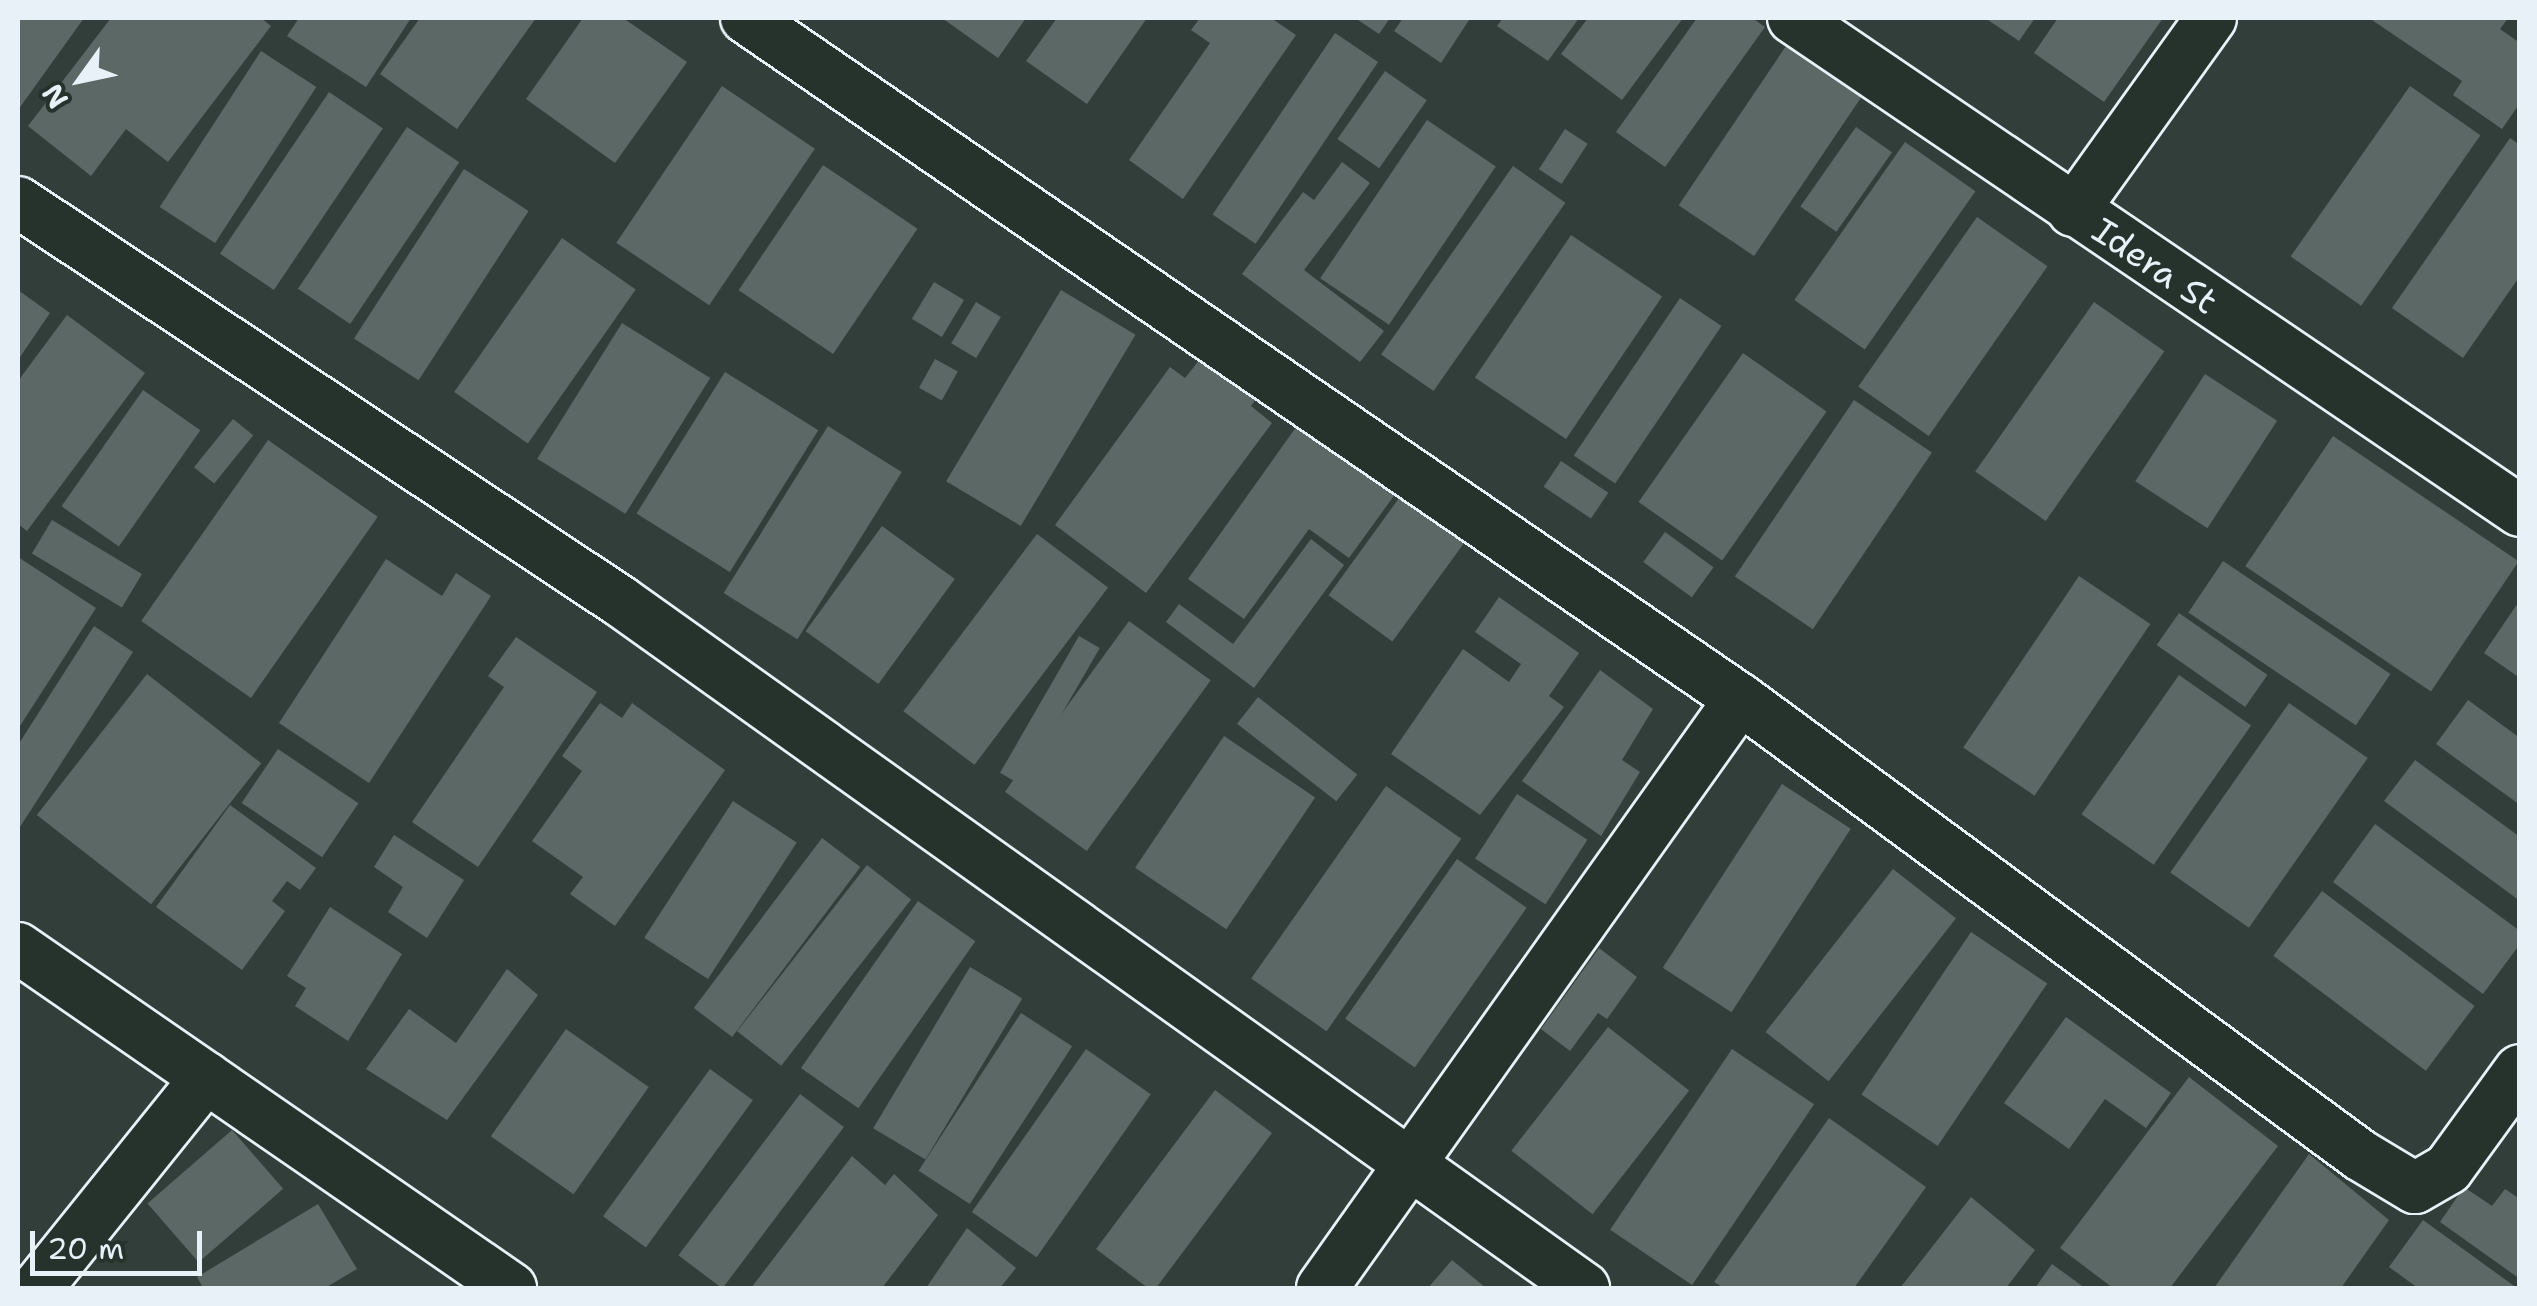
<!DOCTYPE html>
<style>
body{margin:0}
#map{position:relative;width:2537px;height:1306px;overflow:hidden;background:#323e39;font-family:"Shantell Sans",sans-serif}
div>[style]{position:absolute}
.building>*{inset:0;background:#5c6865;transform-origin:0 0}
.roads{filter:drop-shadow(2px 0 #e8f1f8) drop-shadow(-2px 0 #e8f1f8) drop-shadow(0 2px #e8f1f8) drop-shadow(0 -2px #e8f1f8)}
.minor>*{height:50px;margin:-25px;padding:0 25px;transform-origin:25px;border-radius:25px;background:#26332d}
span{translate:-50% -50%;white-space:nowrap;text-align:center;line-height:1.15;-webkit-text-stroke:9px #26332d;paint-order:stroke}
.street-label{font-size:35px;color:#e8f1f8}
.frame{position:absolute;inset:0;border:20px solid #e8f1f8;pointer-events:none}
.north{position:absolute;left:30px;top:30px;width:100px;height:100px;-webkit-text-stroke:8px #26332d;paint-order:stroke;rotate:237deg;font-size:28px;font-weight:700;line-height:40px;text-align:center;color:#e8f1f8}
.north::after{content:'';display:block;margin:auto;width:35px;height:45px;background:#e8f1f8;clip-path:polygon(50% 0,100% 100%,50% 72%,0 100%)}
.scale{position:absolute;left:30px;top:1231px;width:172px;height:45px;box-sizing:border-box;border:5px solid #e8f1f8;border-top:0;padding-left:12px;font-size:30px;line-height:35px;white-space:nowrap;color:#e8f1f8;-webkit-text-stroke:8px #26332d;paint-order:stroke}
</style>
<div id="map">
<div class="building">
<div style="clip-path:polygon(18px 18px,84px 18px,18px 110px)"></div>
<div style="clip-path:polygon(111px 18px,261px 18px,271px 26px,168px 162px,126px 129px,91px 176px,28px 126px)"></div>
<div style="clip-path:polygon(299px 18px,411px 18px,366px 87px,287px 36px)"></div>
<div style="clip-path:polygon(420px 18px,536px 18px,457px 129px,380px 74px)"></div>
<div style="clip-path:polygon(583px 18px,623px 18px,687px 62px,615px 163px,526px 99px)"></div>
<div style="clip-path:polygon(942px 18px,1026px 18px,998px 58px)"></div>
<div style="clip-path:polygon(1057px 18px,1147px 18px,1087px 104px,1026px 61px)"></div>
<div style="clip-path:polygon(1200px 18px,1271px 18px,1296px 35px,1183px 199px,1129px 160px,1210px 43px,1191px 30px)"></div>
<div style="clip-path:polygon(1355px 18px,1390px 18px,1379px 34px)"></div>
<div style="clip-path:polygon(1403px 18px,1466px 18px,1469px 20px,1441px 63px,1394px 31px)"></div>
<div style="clip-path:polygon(1503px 18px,1579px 18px,1548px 61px,1497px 26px)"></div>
<div style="clip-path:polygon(1588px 18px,1683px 18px,1622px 100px,1561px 54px)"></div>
<div style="clip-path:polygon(1697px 18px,1752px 18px,1765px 27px,1665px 167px,1616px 132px)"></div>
<div style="clip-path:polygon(1985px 18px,2035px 18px,2019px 41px)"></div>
<div style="clip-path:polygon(2058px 18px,2163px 18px,2104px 102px,2034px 53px)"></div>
<div style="clip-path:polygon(2369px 18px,2508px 18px,2500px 29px,2520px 43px,2520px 103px,2502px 129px,2453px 95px,2462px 81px)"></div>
<div style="left:1335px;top:33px;width:52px;height:219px;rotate:34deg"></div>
<div style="left:1786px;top:46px;width:91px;height:192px;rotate:34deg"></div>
<div style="left:261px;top:51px;width:66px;height:186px;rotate:33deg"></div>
<div style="left:1385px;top:71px;width:51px;height:83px;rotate:35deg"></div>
<div style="left:722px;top:86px;width:112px;height:189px;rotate:34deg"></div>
<div style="left:2410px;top:86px;width:86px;height:208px;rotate:35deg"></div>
<div style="left:329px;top:92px;width:65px;height:195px;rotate:34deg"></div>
<div style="left:1427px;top:120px;width:83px;height:191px;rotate:34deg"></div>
<div style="left:407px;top:127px;width:63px;height:195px;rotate:34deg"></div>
<div style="left:1856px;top:127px;width:44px;height:97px;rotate:35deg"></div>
<div style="left:1565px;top:129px;width:27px;height:48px;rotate:33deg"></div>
<div style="clip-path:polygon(2510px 138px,2520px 145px,2520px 276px,2463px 358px,2392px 308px)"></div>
<div style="left:1905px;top:142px;width:86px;height:193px;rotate:35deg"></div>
<div style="clip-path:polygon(1342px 162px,1370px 183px,1304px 270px,1384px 331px,1360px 362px,1242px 274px,1303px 192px,1314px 200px)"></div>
<div style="left:823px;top:165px;width:114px;height:151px;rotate:34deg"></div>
<div style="left:1513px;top:166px;width:64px;height:230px;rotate:35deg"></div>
<div style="left:464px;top:169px;width:77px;height:202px;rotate:33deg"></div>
<div style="left:1977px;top:217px;width:86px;height:207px;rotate:35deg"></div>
<div style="left:1571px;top:235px;width:110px;height:172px;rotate:34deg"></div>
<div style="left:562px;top:238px;width:90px;height:188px;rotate:35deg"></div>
<div style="left:934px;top:282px;width:35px;height:43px;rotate:31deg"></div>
<div style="clip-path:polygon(18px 290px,50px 313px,18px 360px)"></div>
<div style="left:1061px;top:290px;width:87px;height:223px;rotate:31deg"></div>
<div style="left:1680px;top:298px;width:50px;height:190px;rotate:34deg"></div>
<div style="left:976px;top:302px;width:29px;height:48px;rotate:31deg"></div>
<div style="left:2094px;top:302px;width:86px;height:207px;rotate:35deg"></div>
<div style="clip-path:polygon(67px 315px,145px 373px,27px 531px,18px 524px,18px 381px)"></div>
<div style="left:622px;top:323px;width:104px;height:160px;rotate:32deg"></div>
<div style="clip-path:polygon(1208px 349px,1263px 390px,1251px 406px,1272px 423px,1146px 593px,1055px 525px,1170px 367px,1185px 378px)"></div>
<div style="left:1743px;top:353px;width:102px;height:182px;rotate:35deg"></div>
<div style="left:935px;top:359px;width:26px;height:33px;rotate:29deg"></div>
<div style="left:725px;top:372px;width:110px;height:167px;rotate:32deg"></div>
<div style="left:2205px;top:374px;width:86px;height:128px;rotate:33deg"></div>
<div style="left:143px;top:390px;width:70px;height:142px;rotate:35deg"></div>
<div style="left:1854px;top:400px;width:94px;height:213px;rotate:34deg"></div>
<div style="clip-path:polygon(1304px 416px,1401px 486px,1349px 558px,1309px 529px,1244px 619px,1188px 579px)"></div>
<div style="left:233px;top:419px;width:26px;height:62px;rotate:39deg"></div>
<div style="left:828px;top:426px;width:87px;height:197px;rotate:32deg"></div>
<div style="left:2333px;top:436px;width:224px;height:157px;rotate:34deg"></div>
<div style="left:268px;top:440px;width:134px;height:221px;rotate:35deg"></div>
<div style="left:1561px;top:461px;width:57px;height:31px;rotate:34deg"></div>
<div style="left:1402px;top:494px;width:79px;height:125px;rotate:36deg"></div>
<div style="left:52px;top:520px;width:105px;height:39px;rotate:31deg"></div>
<div style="left:882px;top:526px;width:90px;height:130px;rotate:36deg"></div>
<div style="left:1665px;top:532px;width:60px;height:37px;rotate:36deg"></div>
<div style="left:1037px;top:534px;width:89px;height:222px;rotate:37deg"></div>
<div style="clip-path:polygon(1311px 539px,1344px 565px,1254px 688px,1166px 622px,1179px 604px,1233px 644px)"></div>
<div style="clip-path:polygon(18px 557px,96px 608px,18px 729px)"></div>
<div style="clip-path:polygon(386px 559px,442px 596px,456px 573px,491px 596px,369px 783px,279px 723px)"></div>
<div style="left:2223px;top:561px;width:202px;height:62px;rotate:34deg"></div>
<div style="left:2079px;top:576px;width:86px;height:207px;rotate:34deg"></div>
<div style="clip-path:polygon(1499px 597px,1579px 653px,1549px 696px,1564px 707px,1480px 815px,1391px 754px,1463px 649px,1509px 682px,1521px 664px,1475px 632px)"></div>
<div style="clip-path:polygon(2520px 600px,2520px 678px,2484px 653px)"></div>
<div style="left:2179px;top:613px;width:108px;height:39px;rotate:35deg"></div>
<div style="left:1129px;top:621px;width:101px;height:211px;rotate:36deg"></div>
<div style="clip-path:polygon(94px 626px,133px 652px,18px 830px,18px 745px)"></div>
<div style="left:1079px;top:636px;width:24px;height:158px;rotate:30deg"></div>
<div style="clip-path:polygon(516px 637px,597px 692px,478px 867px,412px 822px,504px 687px,488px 676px)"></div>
<div style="clip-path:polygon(1600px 670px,1653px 709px,1622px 760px,1640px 772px,1601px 836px,1522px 781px)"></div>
<div style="left:147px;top:674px;width:145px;height:179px;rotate:38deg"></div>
<div style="left:2179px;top:675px;width:88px;height:170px;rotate:35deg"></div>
<div style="left:1258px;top:697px;width:126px;height:34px;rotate:38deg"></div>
<div style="clip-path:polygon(2468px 700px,2520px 738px,2520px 805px,2436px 744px)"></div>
<div style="clip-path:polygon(600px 703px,622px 718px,632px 703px,725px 770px,615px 926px,570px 894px,583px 877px,532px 841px,582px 771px,562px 756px)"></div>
<div style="left:2289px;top:703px;width:96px;height:207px;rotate:35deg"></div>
<div style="left:1224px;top:736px;width:110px;height:159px;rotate:34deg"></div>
<div style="left:278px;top:749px;width:97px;height:65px;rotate:34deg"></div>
<div style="clip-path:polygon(2415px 760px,2520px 837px,2520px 901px,2384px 801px)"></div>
<div style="left:1782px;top:784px;width:82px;height:219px;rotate:33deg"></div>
<div style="left:1386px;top:786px;width:92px;height:235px;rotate:35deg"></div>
<div style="left:1517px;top:794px;width:84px;height:77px;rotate:33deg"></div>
<div style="left:733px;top:801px;width:76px;height:163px;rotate:33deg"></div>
<div style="clip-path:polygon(230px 805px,316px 868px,300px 890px,287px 881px,272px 901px,285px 911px,242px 970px,156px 907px)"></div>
<div style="clip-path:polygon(2375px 824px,2520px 931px,2520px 944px,2483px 994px,2333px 882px)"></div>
<div style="clip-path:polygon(394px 835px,464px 880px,427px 938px,388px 912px,403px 887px,374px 867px)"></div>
<div style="left:822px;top:838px;width:48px;height:213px;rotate:37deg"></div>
<div style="left:1457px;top:859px;width:85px;height:195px;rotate:35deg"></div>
<div style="left:867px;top:865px;width:56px;height:211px;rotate:38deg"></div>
<div style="left:1893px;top:869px;width:80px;height:207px;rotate:38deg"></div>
<div style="left:2322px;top:891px;width:191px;height:81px;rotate:37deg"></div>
<div style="left:918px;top:901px;width:70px;height:204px;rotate:35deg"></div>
<div style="clip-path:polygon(330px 907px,402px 954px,348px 1041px,295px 1006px,306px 988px,287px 976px)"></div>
<div style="left:1971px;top:932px;width:92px;height:196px;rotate:34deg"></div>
<div style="clip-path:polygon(1599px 948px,1637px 977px,1607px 1019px,1598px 1013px,1570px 1051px,1541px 1029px)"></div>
<div style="left:970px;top:967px;width:61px;height:188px;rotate:31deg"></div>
<div style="clip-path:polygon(507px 969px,538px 995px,447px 1120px,366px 1069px,409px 1009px,456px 1043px)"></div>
<div style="left:1021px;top:1013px;width:61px;height:188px;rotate:33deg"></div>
<div style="clip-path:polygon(2066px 1017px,2171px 1093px,2146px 1128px,2105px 1099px,2069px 1149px,2004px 1103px)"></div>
<div style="left:1608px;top:1027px;width:103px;height:157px;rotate:38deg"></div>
<div style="left:566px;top:1029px;width:101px;height:131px;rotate:35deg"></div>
<div style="left:1086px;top:1049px;width:79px;height:199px;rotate:35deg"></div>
<div style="left:1732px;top:1049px;width:99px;height:218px;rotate:34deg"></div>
<div style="left:710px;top:1069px;width:53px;height:182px;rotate:36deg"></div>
<div style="clip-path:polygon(2189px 1077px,2278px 1146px,2170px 1288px,2113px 1288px,2060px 1248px)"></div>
<div style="clip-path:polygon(1215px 1090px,1272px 1133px,1156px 1288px,1148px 1288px,1096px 1249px)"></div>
<div style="left:800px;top:1094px;width:55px;height:202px;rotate:37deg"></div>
<div style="clip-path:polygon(1829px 1118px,1926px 1187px,1854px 1288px,1724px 1288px,1714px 1282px)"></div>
<div style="left:232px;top:1130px;width:78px;height:112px;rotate:49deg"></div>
<div style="clip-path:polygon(2309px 1154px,2389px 1220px,2341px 1288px,2214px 1288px)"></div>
<div style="clip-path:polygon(852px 1156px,885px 1185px,894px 1174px,938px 1215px,882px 1288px,751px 1288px)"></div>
<div style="clip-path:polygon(2464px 1187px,2492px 1206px,2505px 1189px,2520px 1199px,2520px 1279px,2440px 1222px)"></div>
<div style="clip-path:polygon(1971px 1197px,2035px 1250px,2006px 1288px,1900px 1288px)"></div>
<div style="clip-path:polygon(318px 1204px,357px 1269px,325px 1288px,203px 1288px,197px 1277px)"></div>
<div style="clip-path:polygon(2423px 1220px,2517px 1288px,2418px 1288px,2389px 1267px)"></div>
<div style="clip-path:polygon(967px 1228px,1016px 1268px,1000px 1288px,926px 1288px)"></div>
<div style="clip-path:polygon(1452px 1260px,1486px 1288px,1428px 1288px)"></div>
<div style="clip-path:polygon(2052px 1264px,2085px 1288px,2035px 1288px)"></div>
</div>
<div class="roads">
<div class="minor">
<div style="left:746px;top:18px;width:1205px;rotate:34.42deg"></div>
<div style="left:1740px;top:699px;width:770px;rotate:36.33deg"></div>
<div style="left:2360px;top:1155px;width:64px;rotate:31deg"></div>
<div style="left:2415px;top:1188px;width:38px;rotate:-30deg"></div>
<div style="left:2448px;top:1169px;width:122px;rotate:-54deg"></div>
<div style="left:1793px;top:18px;width:878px;rotate:34.14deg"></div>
<div style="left:18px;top:202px;width:722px;rotate:33.54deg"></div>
<div style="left:620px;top:601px;width:1184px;rotate:35.48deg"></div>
<div style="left:2073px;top:211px;width:237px;rotate:-54.4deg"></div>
<div style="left:18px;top:948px;width:599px;rotate:34.59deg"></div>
<div style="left:37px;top:1288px;width:270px;rotate:-51.2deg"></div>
<div style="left:1322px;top:1288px;width:722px;rotate:-54.64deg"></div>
</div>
</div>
<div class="street-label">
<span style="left:2155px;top:266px;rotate:34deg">Idera St</span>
</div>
<div class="frame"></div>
<div class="north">N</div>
<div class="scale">20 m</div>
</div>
